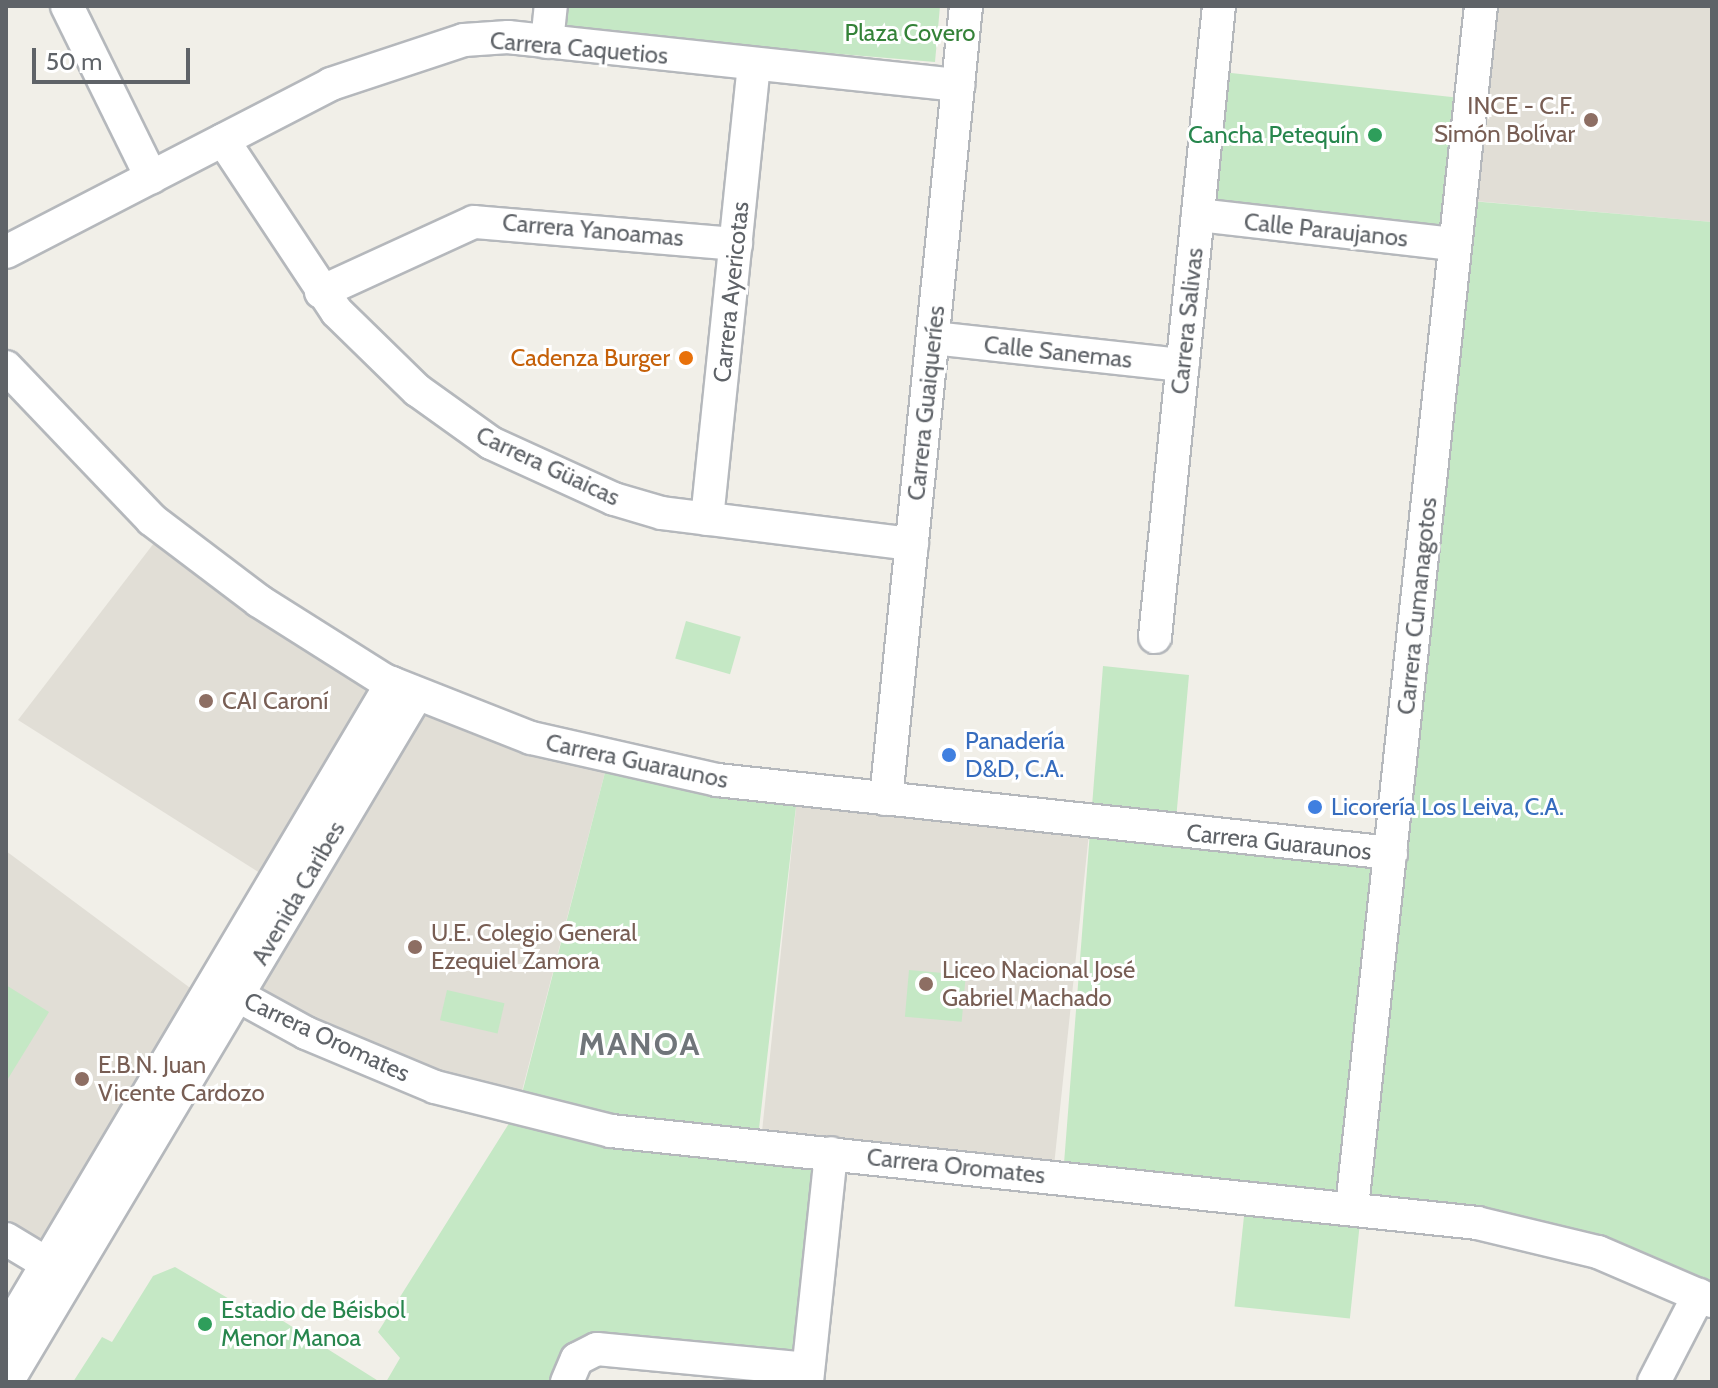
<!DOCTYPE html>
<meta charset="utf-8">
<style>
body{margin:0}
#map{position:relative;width:1718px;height:1388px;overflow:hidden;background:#f1efe8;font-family:Cabin,sans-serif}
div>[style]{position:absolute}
.education>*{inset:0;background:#e1ded6;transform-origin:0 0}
.green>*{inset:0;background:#c5e8c5;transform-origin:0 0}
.roads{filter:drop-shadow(2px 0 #b5b8bc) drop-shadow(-2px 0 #b5b8bc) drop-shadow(0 2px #b5b8bc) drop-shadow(0 -2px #b5b8bc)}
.minor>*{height:32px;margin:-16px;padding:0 16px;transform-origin:16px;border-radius:16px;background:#fff}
.dots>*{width:22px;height:22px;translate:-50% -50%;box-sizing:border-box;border:4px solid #fff;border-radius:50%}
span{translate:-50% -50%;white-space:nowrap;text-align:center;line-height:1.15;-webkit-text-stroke:6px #fff;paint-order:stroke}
.park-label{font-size:24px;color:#348238}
.street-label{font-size:24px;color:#5f6368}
.education-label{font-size:24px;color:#785e54}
.right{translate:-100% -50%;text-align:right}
.left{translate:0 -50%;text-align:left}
.leisure-label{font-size:24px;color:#27864d}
.food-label{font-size:24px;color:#c56008}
.shop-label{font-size:24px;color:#366cbe}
.district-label{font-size:32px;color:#70757a;font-weight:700;letter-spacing:2px}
.frame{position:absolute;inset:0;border:8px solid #5f6368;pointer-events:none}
.scale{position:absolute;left:32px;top:48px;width:158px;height:36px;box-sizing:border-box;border:4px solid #5f6368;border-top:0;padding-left:10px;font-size:24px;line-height:28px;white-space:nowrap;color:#5f6368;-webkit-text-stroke:6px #fff;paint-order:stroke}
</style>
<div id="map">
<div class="education">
<div style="clip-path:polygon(1485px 6px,1712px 6px,1712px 222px,1463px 200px)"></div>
<div style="clip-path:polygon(164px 530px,384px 680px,274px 882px,18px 720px)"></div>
<div style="clip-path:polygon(417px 694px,609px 757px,517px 1110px,237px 996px)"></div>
<div style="left:798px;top:789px;width:294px;height:359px;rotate:6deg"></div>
<div style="clip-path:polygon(6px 851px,205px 999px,47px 1264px,6px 1239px)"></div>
</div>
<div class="green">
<div style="clip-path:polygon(566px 6px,940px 6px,935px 62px,563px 31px)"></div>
<div style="clip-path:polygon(1213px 71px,1470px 99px,1459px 200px,1712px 222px,1712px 1301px,1598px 1252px,1063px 1176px,1103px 666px,1189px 675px,1175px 831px,1390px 853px,1454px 244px,1198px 215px)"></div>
<div style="left:686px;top:621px;width:57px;height:39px;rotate:16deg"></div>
<div style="clip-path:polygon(609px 757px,798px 789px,757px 1146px,831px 1153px,808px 1369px,608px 1349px,567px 1382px,386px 1382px,400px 1358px,378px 1332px,518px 1109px)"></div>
<div style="left:909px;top:970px;width:57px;height:47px;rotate:5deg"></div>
<div style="clip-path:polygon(6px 985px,49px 1012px,6px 1082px)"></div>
<div style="left:447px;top:990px;width:59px;height:31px;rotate:13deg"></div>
<div style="left:1246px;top:1197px;width:116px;height:110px;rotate:6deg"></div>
<div style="clip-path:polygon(175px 1267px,248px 1310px,253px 1302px,380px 1382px,73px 1382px,102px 1337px,112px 1342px,153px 1276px)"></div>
</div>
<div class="roads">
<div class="minor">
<div style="left:67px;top:6px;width:191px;rotate:63.8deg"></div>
<div style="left:547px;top:42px;width:36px;rotate:-84deg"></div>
<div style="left:223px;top:140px;width:206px;rotate:56.5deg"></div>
<div style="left:337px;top:312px;width:112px;rotate:44.3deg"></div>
<div style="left:417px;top:390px;width:91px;rotate:35.6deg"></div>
<div style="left:491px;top:443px;width:135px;rotate:24.5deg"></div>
<div style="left:614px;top:499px;width:50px;rotate:16.3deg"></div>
<div style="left:662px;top:513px;width:252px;rotate:7.1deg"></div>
<div style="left:1198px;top:215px;width:258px;rotate:6.5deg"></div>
<div style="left:6px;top:252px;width:366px;rotate:-27.3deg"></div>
<div style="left:331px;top:84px;width:140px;rotate:-18.3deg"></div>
<div style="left:464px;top:40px;width:44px;rotate:-3.9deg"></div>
<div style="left:508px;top:37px;width:453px;rotate:6.1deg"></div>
<div style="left:321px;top:292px;width:168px;rotate:-24.6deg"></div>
<div style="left:474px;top:222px;width:263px;rotate:4.8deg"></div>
<div style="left:933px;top:338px;width:251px;rotate:6.2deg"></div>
<div style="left:6px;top:367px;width:211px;rotate:46.3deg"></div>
<div style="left:152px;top:520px;width:134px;rotate:37.1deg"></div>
<div style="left:259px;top:601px;width:148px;rotate:32.3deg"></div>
<div style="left:384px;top:680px;width:158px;rotate:21.5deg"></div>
<div style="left:531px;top:738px;width:191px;rotate:12.7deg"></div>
<div style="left:717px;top:780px;width:678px;rotate:6.18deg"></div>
<div style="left:707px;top:519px;width:457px;rotate:-84.1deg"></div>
<div style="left:1155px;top:637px;width:634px;rotate:-84.21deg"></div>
<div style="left:886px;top:799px;width:797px;rotate:-84.24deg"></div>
<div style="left:215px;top:983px;width:104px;rotate:28.8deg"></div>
<div style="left:306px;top:1033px;width:140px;rotate:22.7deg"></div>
<div style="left:435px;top:1087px;width:181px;rotate:14deg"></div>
<div style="left:611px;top:1131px;width:871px;rotate:6.06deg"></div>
<div style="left:1477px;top:1223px;width:124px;rotate:13.5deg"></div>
<div style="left:1598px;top:1252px;width:124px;rotate:23.3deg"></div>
<div style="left:1352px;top:1207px;width:1208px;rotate:-83.87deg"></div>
<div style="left:6px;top:1239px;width:68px;rotate:31.1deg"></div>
<div style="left:6px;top:1333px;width:756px;rotate:-59.3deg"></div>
<div style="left:7px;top:1382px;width:801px;rotate:-59.21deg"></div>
<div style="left:567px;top:1382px;width:25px;rotate:-67deg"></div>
<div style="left:577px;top:1359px;width:22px;rotate:-27deg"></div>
<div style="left:597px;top:1349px;width:212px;rotate:5.4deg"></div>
<div style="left:807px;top:1382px;width:230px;rotate:-84deg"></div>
<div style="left:1654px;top:1382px;width:98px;rotate:-62.7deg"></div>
</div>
</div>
<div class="dots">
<div style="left:1591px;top:120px;background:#8d6e63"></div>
<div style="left:1375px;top:135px;background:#2e9e5b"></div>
<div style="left:686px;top:358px;background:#e8710a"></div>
<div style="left:206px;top:701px;background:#8d6e63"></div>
<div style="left:949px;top:755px;background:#3f7fe0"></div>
<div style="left:1315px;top:807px;background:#3f7fe0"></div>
<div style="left:415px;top:947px;background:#8d6e63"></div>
<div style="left:926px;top:984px;background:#8d6e63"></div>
<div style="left:82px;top:1079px;background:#8d6e63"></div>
<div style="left:205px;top:1324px;background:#2e9e5b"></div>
</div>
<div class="park-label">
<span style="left:910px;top:33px">Plaza Covero</span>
</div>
<div class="street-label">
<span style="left:579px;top:48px;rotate:5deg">Carrera Caquetios</span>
<span style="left:593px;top:230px;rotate:5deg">Carrera Yanoamas</span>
<span style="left:1326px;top:230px;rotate:6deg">Calle Paraujanos</span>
<span style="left:731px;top:292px;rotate:-84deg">Carrera Ayericotas</span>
<span style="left:1187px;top:321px;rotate:-84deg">Carrera Salivas</span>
<span style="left:1058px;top:352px;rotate:6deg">Calle Sanemas</span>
<span style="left:926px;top:403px;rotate:-84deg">Carrera Guaiqueríes</span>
<span style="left:548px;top:466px;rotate:25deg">Carrera Güaicas</span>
<span style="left:1417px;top:606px;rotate:-84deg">Carrera Cumanagotos</span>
<span style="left:637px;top:761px;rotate:12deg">Carrera Guaraunos</span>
<span style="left:1279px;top:842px;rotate:6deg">Carrera Guaraunos</span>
<span style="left:298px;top:893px;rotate:-60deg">Avenida Caribes</span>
<span style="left:327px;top:1037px;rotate:25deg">Carrera Oromates</span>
<span style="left:956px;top:1166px;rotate:6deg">Carrera Oromates</span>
</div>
<div class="education-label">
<span class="right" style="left:1575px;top:120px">INCE - C.F.<br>Simón Bolívar</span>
<span class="left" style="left:222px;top:701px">CAI Caroní</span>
<span class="left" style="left:431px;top:947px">U.E. Colegio General<br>Ezequiel Zamora</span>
<span class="left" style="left:942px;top:984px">Liceo Nacional José<br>Gabriel Machado</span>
<span class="left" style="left:98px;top:1079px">E.B.N. Juan<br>Vicente Cardozo</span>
</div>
<div class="leisure-label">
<span class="right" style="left:1359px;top:135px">Cancha Petequín</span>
<span class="left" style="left:221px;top:1324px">Estadio de Béisbol<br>Menor Manoa</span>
</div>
<div class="food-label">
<span class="right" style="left:670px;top:358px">Cadenza Burger</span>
</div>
<div class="shop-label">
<span class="left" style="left:965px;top:755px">Panadería<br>D&amp;D, C.A.</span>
<span class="left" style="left:1331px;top:807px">Licorería Los Leiva, C.A.</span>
</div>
<div class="district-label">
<span style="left:640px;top:1044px">MANOA</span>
</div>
<div class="frame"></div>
<div class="scale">50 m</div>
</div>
